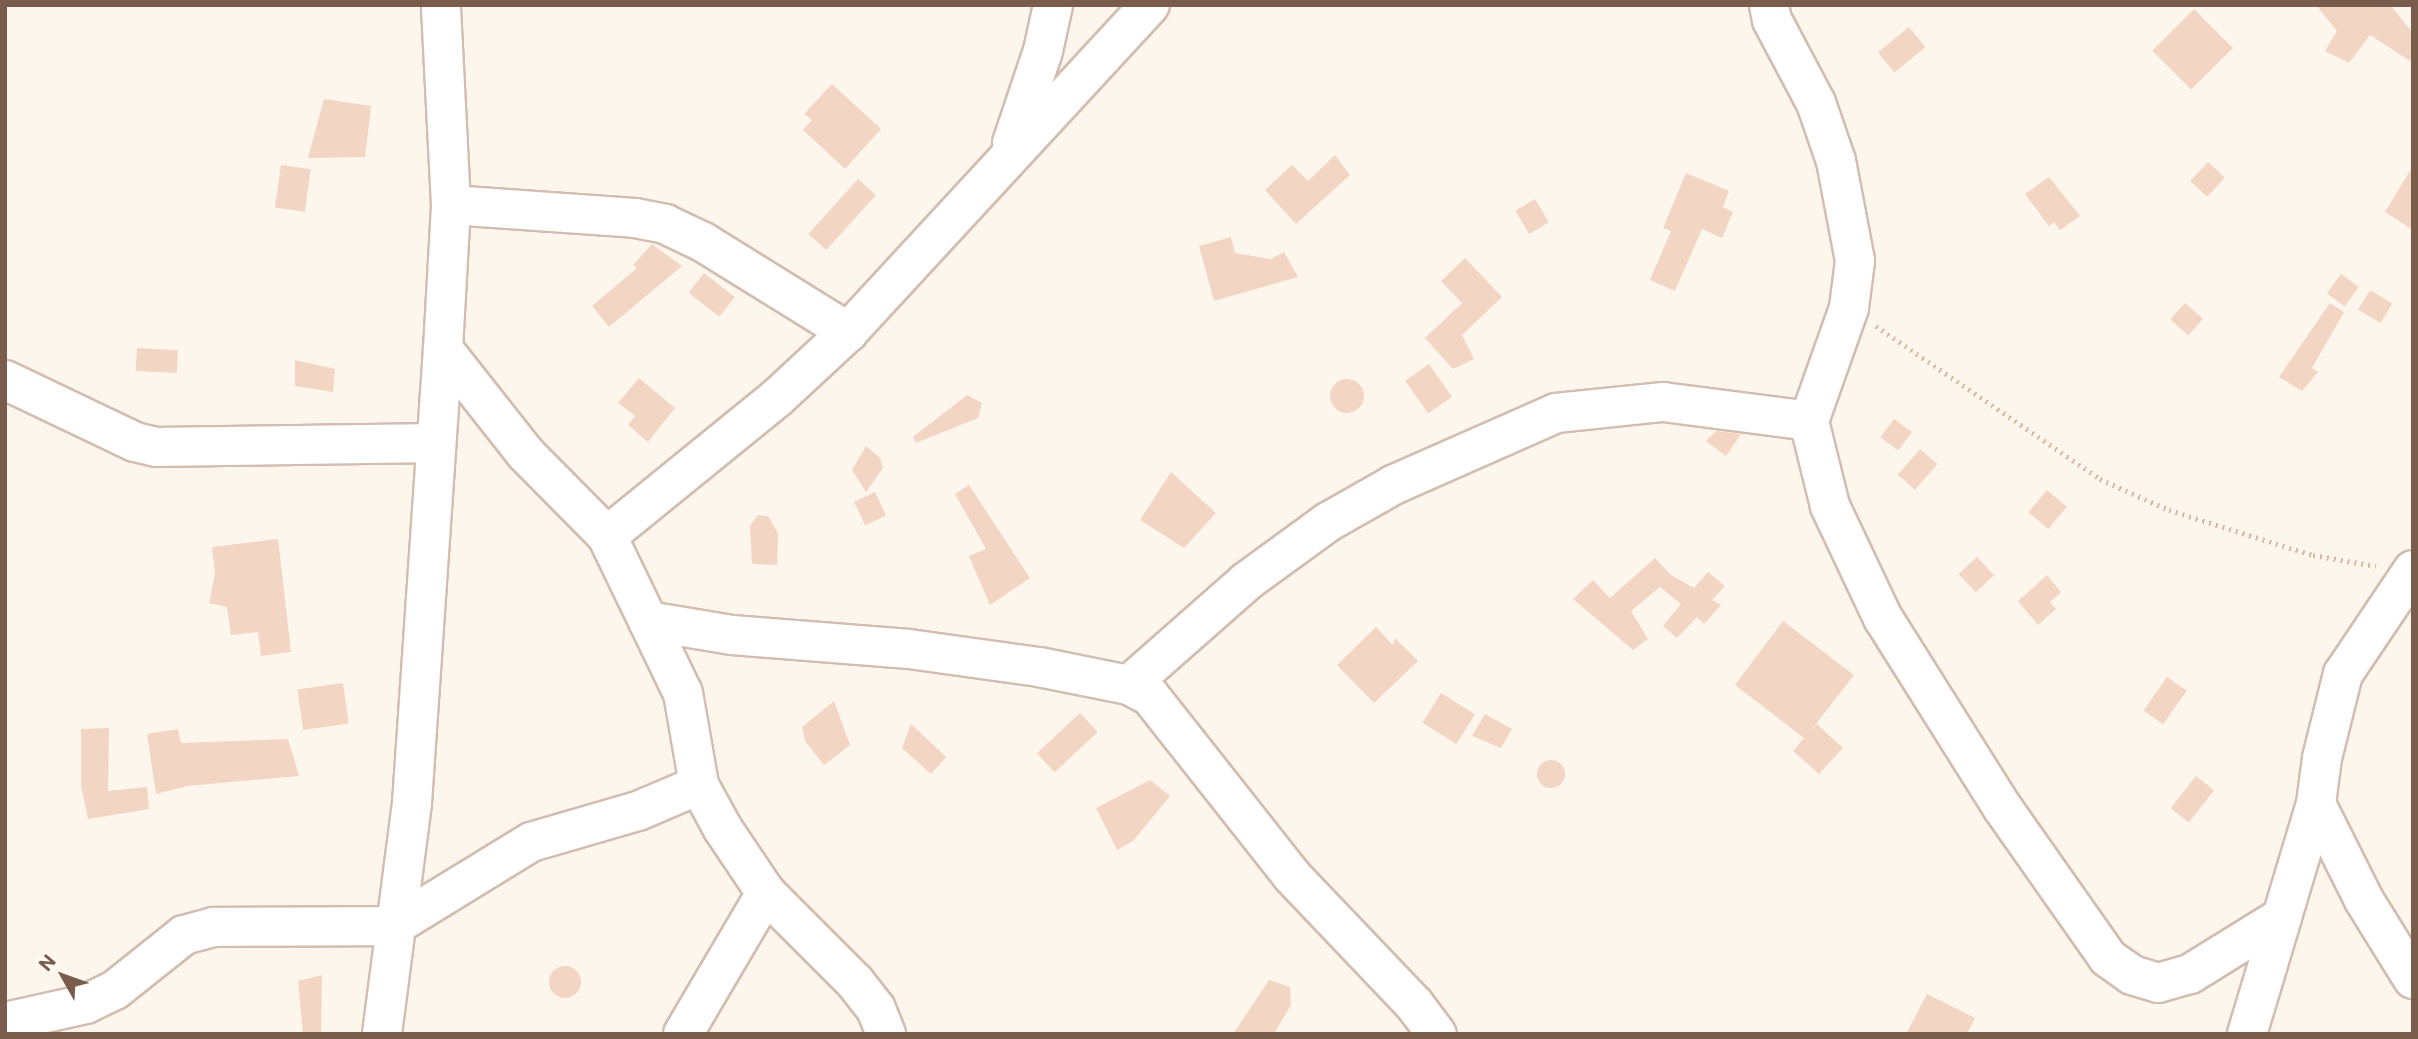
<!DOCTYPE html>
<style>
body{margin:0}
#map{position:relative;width:2418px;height:1039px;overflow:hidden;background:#fdf6ec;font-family:Commissioner,sans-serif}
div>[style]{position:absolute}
.building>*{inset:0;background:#f3d5c3;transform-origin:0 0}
.round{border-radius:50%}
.path>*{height:4.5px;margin-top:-2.25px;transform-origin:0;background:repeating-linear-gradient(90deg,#d9b8a5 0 2px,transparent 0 7px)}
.roads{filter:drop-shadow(2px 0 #d1beb0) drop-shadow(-2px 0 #d1beb0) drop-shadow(0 2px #d1beb0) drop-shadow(0 -2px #d1beb0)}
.minor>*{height:38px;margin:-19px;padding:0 19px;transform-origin:19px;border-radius:19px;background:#fff}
span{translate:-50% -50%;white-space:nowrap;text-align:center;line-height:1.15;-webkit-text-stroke:7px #fffaf3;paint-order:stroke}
.frame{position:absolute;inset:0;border:7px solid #7a5c4d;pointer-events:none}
.north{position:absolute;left:28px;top:941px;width:70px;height:70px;-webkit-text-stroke:5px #fffaf3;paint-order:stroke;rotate:310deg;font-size:19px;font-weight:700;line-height:28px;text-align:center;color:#7a5c4d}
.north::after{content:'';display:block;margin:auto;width:24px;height:32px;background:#7a5c4d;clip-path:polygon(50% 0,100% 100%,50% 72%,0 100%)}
</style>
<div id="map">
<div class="building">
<div style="clip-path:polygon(2316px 5px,2390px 5px,2413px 33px,2413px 63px,2370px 35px,2349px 63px,2325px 51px,2337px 31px)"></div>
<div style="left:2194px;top:9px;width:55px;height:59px;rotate:45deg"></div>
<div style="left:1909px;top:27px;width:26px;height:40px;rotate:51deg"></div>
<div style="clip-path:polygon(832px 84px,881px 129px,845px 169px,803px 130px,812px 120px,804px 114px)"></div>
<div style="clip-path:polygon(324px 99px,371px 106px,365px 157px,308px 158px)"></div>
<div style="clip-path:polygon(1335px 155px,1350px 175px,1296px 224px,1265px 190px,1292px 165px,1308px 181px)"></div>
<div style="left:2208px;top:162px;width:23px;height:26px;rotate:43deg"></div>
<div style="left:281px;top:165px;width:30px;height:43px;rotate:8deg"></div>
<div style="clip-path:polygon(2413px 166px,2413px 230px,2385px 212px)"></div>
<div style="clip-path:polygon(1686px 173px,1729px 191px,1723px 207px,1733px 212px,1722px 238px,1702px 229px,1675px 291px,1650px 280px,1671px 231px,1663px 228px)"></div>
<div style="clip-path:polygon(2049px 177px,2080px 216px,2060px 230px,2054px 222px,2049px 226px,2025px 194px)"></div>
<div style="left:858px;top:179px;width:24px;height:74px;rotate:42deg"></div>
<div style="left:1535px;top:199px;width:27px;height:23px;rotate:59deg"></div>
<div style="clip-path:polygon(1231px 237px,1235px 253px,1271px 259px,1284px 252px,1298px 277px,1214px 301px,1199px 246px)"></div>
<div style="clip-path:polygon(652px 244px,682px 266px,609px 327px,592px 306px,637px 268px,633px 265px)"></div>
<div style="clip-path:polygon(1465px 258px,1502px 297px,1462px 335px,1474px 359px,1453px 369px,1425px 338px,1462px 303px,1441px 281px)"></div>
<div style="left:704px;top:273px;width:39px;height:25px;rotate:38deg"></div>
<div style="left:2341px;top:274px;width:22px;height:24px;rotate:36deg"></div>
<div style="left:2370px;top:290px;width:26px;height:23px;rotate:31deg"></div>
<div style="left:2185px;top:303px;width:24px;height:22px;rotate:42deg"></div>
<div style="clip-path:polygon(2330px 303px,2344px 312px,2312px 368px,2318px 372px,2302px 391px,2279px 377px)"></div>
<div style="left:137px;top:348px;width:41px;height:23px;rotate:3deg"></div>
<div style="clip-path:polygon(295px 360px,335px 369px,333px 392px,295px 386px)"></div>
<div style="left:1429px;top:364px;width:40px;height:29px;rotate:55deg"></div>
<div style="clip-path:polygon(639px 378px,675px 408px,648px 442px,628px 425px,635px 416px,618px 403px)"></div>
<div class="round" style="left:1330px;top:379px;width:34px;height:34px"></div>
<div style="clip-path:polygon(967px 395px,982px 403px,978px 418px,916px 443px,913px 437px)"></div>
<div style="left:1894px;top:419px;width:22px;height:23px;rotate:36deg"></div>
<div style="clip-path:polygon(1716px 431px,1741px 434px,1726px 456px,1706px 441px)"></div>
<div style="clip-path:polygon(866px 446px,880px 458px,883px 468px,866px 492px,852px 470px)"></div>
<div style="left:1920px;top:449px;width:23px;height:34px;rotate:41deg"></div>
<div style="clip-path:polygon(1171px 472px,1216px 513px,1184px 548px,1140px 520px)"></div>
<div style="clip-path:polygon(969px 485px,1030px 578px,990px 605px,969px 556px,986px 549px,955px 494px)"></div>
<div style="left:2047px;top:490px;width:26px;height:29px;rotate:40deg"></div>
<div style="left:875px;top:492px;width:26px;height:23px;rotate:65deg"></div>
<div style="clip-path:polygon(758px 515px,768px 516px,778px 533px,777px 565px,752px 564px,750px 526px)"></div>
<div style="clip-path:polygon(278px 539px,291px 652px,261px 656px,258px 632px,231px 635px,227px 607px,209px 603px,215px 574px,212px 547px)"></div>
<div style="left:1977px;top:557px;width:25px;height:25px;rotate:47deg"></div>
<div style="clip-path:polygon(1655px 558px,1671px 575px,1694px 588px,1708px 572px,1725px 586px,1712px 600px,1721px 605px,1704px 624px,1697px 617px,1677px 638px,1663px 626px,1681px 604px,1660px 587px,1631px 611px,1648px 639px,1633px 650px,1573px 599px,1593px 580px,1610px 598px)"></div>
<div style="clip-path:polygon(2047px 575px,2061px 592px,2050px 602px,2056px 609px,2038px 625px,2018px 601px)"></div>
<div style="clip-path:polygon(1783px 621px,1854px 675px,1809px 733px,1817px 724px,1843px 748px,1819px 774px,1793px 751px,1804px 738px,1735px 685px)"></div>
<div style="clip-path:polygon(1376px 627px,1393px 645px,1395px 638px,1418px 661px,1374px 703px,1337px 665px)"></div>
<div style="left:2167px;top:677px;width:24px;height:41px;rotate:35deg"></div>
<div style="left:343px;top:683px;width:41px;height:46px;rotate:82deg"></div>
<div style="left:1441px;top:693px;width:40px;height:35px;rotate:32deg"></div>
<div style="clip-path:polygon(834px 701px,850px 745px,824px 765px,805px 741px,802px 727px)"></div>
<div style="left:1080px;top:713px;width:26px;height:59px;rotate:47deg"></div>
<div style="clip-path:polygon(1485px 714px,1512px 729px,1501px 748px,1472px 736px)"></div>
<div style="clip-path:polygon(911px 724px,946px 757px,931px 774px,902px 748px)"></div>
<div style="clip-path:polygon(109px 728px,108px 791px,147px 787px,149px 809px,88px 819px,81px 786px,81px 729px)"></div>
<div style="clip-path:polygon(178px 729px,181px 743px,288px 739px,299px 776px,187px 786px,156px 794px,147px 734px)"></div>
<div class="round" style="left:1537px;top:760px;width:28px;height:28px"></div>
<div style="left:2196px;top:776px;width:23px;height:41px;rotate:38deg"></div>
<div style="clip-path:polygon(1150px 780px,1170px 796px,1133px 841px,1117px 850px,1096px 808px)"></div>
<div class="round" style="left:549px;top:966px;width:32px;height:32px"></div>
<div style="clip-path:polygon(322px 975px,321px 1034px,303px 1034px,298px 981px)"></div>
<div style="clip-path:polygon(1269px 980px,1290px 987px,1291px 1005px,1274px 1034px,1233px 1034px)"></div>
<div style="clip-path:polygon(1927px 994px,1975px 1018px,1967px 1034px,1906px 1034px)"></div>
</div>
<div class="path">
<div style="left:1876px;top:326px;width:271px;rotate:34.3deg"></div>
<div style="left:2100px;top:479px;width:76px;rotate:24.2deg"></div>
<div style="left:2169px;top:510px;width:151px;rotate:17.4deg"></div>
<div style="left:2313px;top:555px;width:64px;rotate:9.9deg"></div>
</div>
<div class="roads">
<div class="minor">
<div style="left:1769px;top:5px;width:15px;rotate:79deg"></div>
<div style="left:1772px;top:20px;width:94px;rotate:62.1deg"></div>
<div style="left:1816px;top:103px;width:61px;rotate:71deg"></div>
<div style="left:1836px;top:161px;width:102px;rotate:79.2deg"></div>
<div style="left:1855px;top:261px;width:47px;rotate:97.3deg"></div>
<div style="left:1849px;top:308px;width:120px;rotate:109.5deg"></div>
<div style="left:1809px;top:421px;width:88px;rotate:76.1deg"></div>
<div style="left:1830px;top:506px;width:124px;rotate:64.7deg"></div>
<div style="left:1883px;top:618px;width:223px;rotate:57.8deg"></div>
<div style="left:2002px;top:807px;width:184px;rotate:54.9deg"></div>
<div style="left:2108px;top:958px;width:29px;rotate:35deg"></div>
<div style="left:2132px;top:975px;width:27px;rotate:17deg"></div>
<div style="left:2158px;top:983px;width:33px;rotate:-16deg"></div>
<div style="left:2190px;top:974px;width:108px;rotate:-31.8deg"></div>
<div style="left:2282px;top:917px;width:118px;rotate:-73.3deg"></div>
<div style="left:2316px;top:804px;width:46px;rotate:-82.6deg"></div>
<div style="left:2322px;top:758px;width:87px;rotate:-76deg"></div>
<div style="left:2343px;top:674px;width:125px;rotate:-56.1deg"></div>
<div style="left:1012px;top:143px;width:97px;rotate:-71.4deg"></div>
<div style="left:1043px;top:51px;width:47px;rotate:-77.7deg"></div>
<div style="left:451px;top:205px;width:184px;rotate:4deg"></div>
<div style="left:635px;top:218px;width:31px;rotate:11deg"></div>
<div style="left:665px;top:224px;width:42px;rotate:25.3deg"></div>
<div style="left:703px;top:242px;width:171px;rotate:31.8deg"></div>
<div style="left:443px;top:349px;width:132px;rotate:51.7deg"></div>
<div style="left:525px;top:453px;width:117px;rotate:45.3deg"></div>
<div style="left:607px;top:536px;width:174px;rotate:64.2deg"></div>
<div style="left:683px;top:693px;width:93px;rotate:80.1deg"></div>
<div style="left:699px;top:785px;width:50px;rotate:61.4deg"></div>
<div style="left:723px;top:829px;width:77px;rotate:56.1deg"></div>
<div style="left:766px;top:893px;width:126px;rotate:45deg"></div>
<div style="left:855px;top:982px;width:34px;rotate:52deg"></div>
<div style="left:876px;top:1009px;width:27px;rotate:68deg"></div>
<div style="left:5px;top:380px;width:144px;rotate:25.5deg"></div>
<div style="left:135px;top:442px;width:22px;rotate:13deg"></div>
<div style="left:156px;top:447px;width:280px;rotate:-0.8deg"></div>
<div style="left:607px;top:536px;width:220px;rotate:-39.1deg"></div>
<div style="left:778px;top:397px;width:96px;rotate:-42.9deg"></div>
<div style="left:848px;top:332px;width:445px;rotate:-47.3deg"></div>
<div style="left:648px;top:621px;width:85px;rotate:9.5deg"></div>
<div style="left:732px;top:635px;width:178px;rotate:4.5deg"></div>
<div style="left:909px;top:649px;width:131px;rotate:7.9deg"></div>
<div style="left:1039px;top:667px;width:92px;rotate:11.3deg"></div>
<div style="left:1129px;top:685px;width:24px;rotate:28deg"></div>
<div style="left:1150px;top:696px;width:229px;rotate:51.7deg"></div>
<div style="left:1292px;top:876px;width:177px;rotate:46.4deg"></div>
<div style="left:1414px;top:1004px;width:38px;rotate:53deg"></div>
<div style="left:1129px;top:685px;width:157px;rotate:-41.4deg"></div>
<div style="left:1247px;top:581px;width:100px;rotate:-36.1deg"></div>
<div style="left:1328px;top:522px;width:75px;rotate:-29.6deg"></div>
<div style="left:1393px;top:485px;width:178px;rotate:-23.8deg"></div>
<div style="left:1556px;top:413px;width:108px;rotate:-5.9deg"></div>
<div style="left:1663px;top:402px;width:147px;rotate:7.4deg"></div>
<div style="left:2316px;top:804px;width:107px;rotate:63.4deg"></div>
<div style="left:2364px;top:900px;width:93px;rotate:58.2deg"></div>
<div style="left:5px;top:1022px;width:83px;rotate:-12.5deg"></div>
<div style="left:86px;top:1004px;width:32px;rotate:-26deg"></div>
<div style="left:115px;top:990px;width:88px;rotate:-38.6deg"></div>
<div style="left:184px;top:935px;width:31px;rotate:-15deg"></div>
<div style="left:214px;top:927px;width:180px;rotate:-0.3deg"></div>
<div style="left:394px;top:926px;width:161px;rotate:-31.5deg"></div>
<div style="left:531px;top:842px;width:111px;rotate:-16.2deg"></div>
<div style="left:638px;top:811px;width:66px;rotate:-23.1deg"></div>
<div style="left:382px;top:1034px;width:233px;rotate:-82.6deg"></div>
<div style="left:412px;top:803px;width:455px;rotate:-86.1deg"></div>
<div style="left:443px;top:349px;width:144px;rotate:-86.8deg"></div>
<div style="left:451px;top:205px;width:200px;rotate:-92.9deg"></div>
<div style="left:683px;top:1034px;width:164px;rotate:-59.5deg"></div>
<div style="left:2247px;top:1034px;width:122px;rotate:-73.3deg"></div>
</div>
</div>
<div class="frame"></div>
<div class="north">N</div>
</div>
